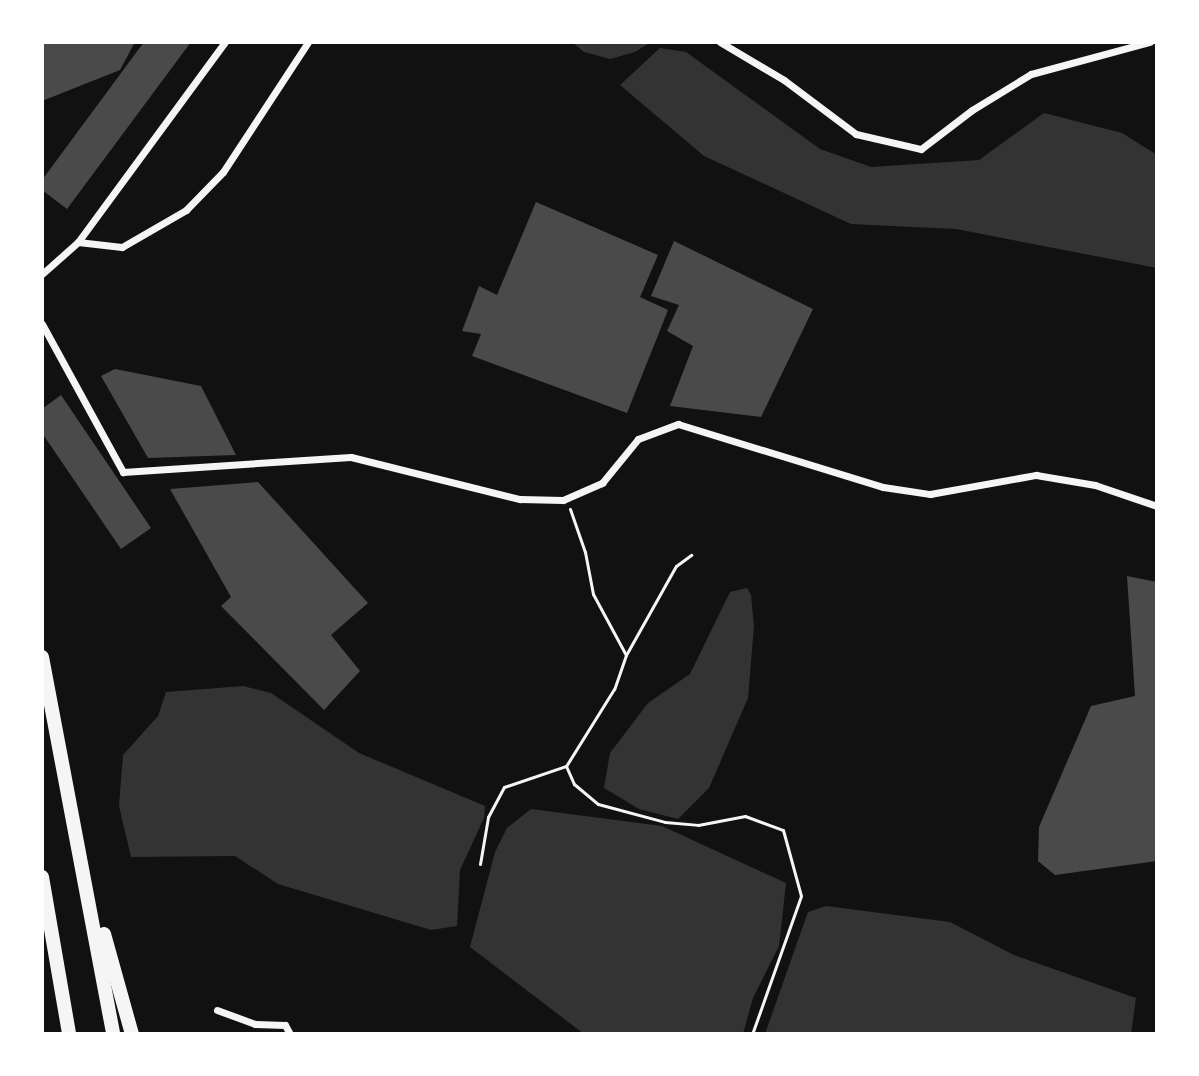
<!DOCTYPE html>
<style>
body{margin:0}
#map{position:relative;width:1199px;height:1076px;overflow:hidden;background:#111;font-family:Helvetica,sans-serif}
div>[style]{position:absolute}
.water>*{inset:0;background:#333}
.building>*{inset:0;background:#4a4a4a}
.path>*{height:3px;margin:-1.5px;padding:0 1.5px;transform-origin:1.5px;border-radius:1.5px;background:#f5f5f5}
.minor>*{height:7px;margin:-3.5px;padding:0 3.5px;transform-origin:3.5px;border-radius:3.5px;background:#f5f5f5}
.motorway>*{height:14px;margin:-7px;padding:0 7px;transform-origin:7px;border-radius:7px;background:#f5f5f5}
span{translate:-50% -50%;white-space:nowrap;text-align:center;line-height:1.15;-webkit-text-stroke:8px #fff;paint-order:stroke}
.frame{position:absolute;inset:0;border:44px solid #fff;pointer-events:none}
</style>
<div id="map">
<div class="water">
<div style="clip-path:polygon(572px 42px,651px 42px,635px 52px,610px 59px,584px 52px)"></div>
<div style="clip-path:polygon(660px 48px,686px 52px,820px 149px,871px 167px,979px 160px,1044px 113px,1122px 133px,1157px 155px,1157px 268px,956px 229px,851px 224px,704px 156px,620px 85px)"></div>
<div style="clip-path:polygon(747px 588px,751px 595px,754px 626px,748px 698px,709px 788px,678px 819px,639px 809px,604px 788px,610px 753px,648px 703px,690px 674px,730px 592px)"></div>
<div style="clip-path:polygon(243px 686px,271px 693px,359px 753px,485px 806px,484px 818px,460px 870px,457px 926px,431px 930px,278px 884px,235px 856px,131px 857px,119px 806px,123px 755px,158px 716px,166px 692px)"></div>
<div style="clip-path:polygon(531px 809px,662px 826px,786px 883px,779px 946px,753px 998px,743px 1034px,584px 1034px,470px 947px,495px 852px,507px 828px)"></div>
<div style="clip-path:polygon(826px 906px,950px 922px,1014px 955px,1136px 998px,1131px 1034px,765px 1034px,808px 912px)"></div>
</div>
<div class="building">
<div style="clip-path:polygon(42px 42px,135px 42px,120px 70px,42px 101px)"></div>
<div style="clip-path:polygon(144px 42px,191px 42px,67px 209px,42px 190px,42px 180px)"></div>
<div style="clip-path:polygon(536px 202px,658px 255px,640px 297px,668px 310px,627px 413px,472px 356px,481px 334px,462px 331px,479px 286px,497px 295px)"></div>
<div style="clip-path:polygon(674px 241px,813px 309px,761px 417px,670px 406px,693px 346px,667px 331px,679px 305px,651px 296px)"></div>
<div style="clip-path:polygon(115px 369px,201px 386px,236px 455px,148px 458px,101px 376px)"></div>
<div style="clip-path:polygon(61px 395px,151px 528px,121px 549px,42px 433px,42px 409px)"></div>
<div style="clip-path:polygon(258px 482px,368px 603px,331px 635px,360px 671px,324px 710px,221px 606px,231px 597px,170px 489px)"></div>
<div style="clip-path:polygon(1127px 576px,1157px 582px,1157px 861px,1055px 875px,1038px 861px,1039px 827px,1091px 706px,1135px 696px)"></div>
</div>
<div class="path">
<div style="left:570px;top:509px;width:46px;rotate:70.8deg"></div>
<div style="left:585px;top:552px;width:43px;rotate:79.2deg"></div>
<div style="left:593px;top:594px;width:69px;rotate:61.6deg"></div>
<div style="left:626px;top:655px;width:36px;rotate:109deg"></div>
<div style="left:614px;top:689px;width:91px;rotate:121.9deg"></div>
<div style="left:566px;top:766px;width:20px;rotate:66deg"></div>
<div style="left:574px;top:784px;width:31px;rotate:40deg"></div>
<div style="left:598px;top:804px;width:69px;rotate:15deg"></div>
<div style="left:665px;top:822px;width:33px;rotate:5deg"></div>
<div style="left:698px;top:825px;width:48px;rotate:-10.8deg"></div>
<div style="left:745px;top:816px;width:40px;rotate:20.2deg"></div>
<div style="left:783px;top:830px;width:68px;rotate:74.7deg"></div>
<div style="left:801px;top:896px;width:146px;rotate:109.5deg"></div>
<div style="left:626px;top:655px;width:102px;rotate:-60.7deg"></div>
<div style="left:676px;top:566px;width:19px;rotate:-36deg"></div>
<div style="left:480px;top:864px;width:48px;rotate:-80.3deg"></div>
<div style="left:488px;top:817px;width:34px;rotate:-62deg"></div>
<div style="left:504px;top:787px;width:65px;rotate:-18.7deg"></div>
</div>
<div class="minor">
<div style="left:720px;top:42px;width:74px;rotate:30.7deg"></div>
<div style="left:784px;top:80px;width:90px;rotate:36.9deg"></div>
<div style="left:856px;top:134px;width:67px;rotate:13deg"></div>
<div style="left:921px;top:149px;width:64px;rotate:-37.4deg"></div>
<div style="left:972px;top:110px;width:69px;rotate:-31.4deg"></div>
<div style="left:1031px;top:74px;width:123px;rotate:-15.1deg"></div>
<div style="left:78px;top:242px;width:44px;rotate:6.5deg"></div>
<div style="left:122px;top:247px;width:74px;rotate:-30deg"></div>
<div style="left:186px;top:210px;width:53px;rotate:-45.8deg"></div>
<div style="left:223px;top:172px;width:155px;rotate:-56.8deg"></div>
<div style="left:42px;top:274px;width:48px;rotate:-41.6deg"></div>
<div style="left:78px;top:242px;width:248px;rotate:-53.7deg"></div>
<div style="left:42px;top:324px;width:169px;rotate:61.3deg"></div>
<div style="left:123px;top:472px;width:228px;rotate:-3.8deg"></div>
<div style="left:351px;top:457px;width:174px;rotate:14deg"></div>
<div style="left:520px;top:499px;width:43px;rotate:1.3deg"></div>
<div style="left:563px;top:500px;width:43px;rotate:-23.6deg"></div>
<div style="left:602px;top:483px;width:57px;rotate:-50.7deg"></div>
<div style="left:638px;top:439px;width:43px;rotate:-20.6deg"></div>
<div style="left:678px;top:424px;width:214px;rotate:17.1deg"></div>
<div style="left:883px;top:487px;width:48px;rotate:8.5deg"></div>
<div style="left:930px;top:494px;width:108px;rotate:-10.2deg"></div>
<div style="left:1036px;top:475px;width:60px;rotate:9.6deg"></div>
<div style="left:1095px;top:485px;width:65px;rotate:18.7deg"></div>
<div style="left:217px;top:1010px;width:40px;rotate:20.2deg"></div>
<div style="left:255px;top:1024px;width:30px;rotate:2deg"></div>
<div style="left:285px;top:1025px;width:10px;rotate:61deg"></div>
</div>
<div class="motorway">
<div style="left:42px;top:657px;width:384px;rotate:79.3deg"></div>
<div style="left:42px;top:877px;width:159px;rotate:80.2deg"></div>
<div style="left:104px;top:934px;width:104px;rotate:74.4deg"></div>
</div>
<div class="frame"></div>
</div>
